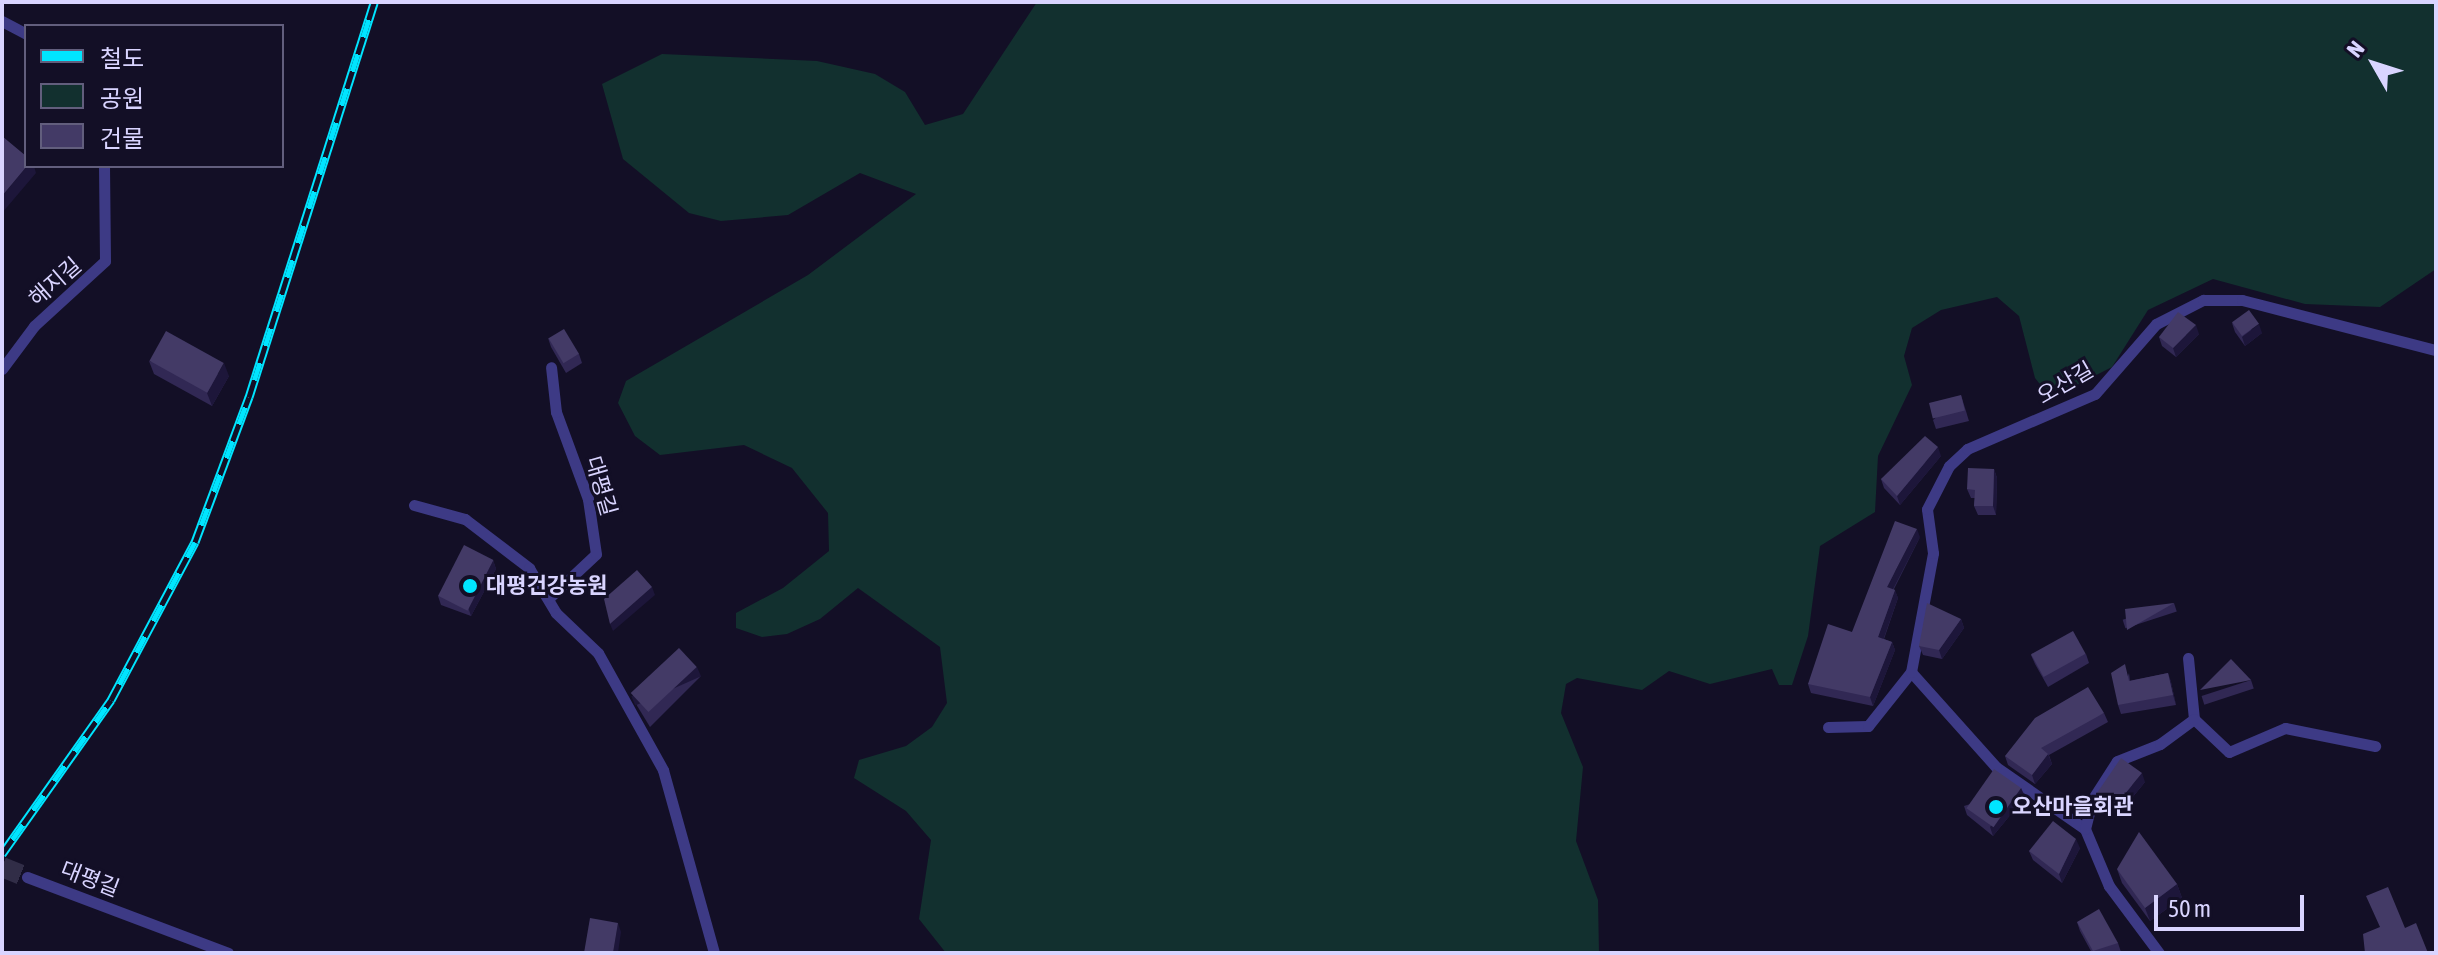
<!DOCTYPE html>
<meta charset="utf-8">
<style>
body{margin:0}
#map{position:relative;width:2438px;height:955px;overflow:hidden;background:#130f26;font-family:"Asap Condensed","Noto Sans KR",sans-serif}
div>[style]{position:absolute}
.green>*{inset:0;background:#12302f}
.street-tunnel>*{height:20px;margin-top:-10px;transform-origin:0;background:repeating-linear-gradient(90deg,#312d47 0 20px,transparent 0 30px)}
.lane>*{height:11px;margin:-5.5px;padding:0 5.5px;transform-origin:5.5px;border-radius:5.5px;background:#3d3a85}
.rail>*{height:9px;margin-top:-4.5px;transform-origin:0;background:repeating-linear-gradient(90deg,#130f26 0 18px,#00e5ff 0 36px);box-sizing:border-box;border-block:2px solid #00e5ff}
.wall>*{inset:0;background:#312854;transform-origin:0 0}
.shaded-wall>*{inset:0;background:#1d163a;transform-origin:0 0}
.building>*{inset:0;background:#433a66;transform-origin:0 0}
.dots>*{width:22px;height:22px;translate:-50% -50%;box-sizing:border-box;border:4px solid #130f26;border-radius:50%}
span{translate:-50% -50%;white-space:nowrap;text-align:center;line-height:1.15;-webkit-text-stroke:6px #130f26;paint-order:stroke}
.street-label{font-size:22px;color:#d9d4ff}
.poi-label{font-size:22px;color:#d9d4ff;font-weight:700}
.left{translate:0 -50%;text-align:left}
.frame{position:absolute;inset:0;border:4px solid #d9d4ff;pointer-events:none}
.legend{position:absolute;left:24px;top:24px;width:260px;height:144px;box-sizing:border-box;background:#130f26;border:2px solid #625e7d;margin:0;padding:10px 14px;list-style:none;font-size:24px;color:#d9d4ff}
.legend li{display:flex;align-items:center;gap:16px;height:40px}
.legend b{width:40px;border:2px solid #625e7d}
.north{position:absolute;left:2334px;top:24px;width:80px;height:80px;-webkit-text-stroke:6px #130f26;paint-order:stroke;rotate:309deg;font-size:22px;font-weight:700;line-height:32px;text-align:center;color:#d9d4ff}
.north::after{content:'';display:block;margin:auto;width:28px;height:36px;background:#d9d4ff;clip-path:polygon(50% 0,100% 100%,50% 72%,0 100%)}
.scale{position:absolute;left:2154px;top:895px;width:150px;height:36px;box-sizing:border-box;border:4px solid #d9d4ff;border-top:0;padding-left:10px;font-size:24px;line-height:28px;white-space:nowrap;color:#d9d4ff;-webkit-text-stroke:6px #130f26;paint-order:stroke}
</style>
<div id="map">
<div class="green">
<div style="clip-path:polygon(1037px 2px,2436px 2px,2436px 269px,2380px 307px,2305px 304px,2213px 279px,2148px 310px,2112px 367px,2063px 392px,2043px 388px,2035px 378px,2019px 316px,1997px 297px,1941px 310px,1912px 328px,1904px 356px,1912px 385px,1878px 456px,1875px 512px,1820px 546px,1808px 636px,1792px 685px,1779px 685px,1772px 669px,1710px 684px,1669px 671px,1642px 690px,1577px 678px,1566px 684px,1561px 713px,1583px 767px,1576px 841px,1598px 900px,1599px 953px,946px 953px,919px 919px,931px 840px,906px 811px,854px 778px,859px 760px,906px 746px,932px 727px,947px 703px,940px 647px,858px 588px,820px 619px,787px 634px,762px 637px,736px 628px,736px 613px,783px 588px,829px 551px,828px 513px,792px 468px,744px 445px,660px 455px,635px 436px,618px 403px,626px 381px,808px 275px,916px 194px,860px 173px,788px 215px,721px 221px,689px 213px,623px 159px,602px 84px,662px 54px,817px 61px,875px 74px,905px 92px,925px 125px,963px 114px)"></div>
</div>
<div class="street-tunnel">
<div style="left:2px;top:867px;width:27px;rotate:22deg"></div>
</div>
<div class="lane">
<div style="left:2px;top:21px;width:27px;rotate:28deg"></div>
<div style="left:2px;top:369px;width:54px;rotate:-53.3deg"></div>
<div style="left:34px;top:326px;width:96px;rotate:-42.5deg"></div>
<div style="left:105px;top:261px;width:95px;rotate:-90.6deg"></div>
<div style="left:414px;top:505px;width:53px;rotate:15.4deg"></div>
<div style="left:465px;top:519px;width:81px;rotate:37.4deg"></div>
<div style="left:529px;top:568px;width:52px;rotate:59deg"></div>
<div style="left:556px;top:613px;width:58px;rotate:43.6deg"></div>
<div style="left:598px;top:653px;width:134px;rotate:60.9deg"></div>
<div style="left:663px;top:770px;width:190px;rotate:74.4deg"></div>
<div style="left:549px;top:598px;width:64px;rotate:-43.1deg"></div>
<div style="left:596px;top:554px;width:56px;rotate:-98.3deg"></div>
<div style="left:588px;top:499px;width:93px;rotate:-110.2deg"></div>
<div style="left:556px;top:412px;width:45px;rotate:-96.3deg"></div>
<div style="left:2188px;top:658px;width:61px;rotate:84.4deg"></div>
<div style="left:1828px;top:727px;width:40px;rotate:-1.4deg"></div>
<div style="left:1868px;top:726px;width:69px;rotate:-51.5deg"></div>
<div style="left:2085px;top:829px;width:108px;rotate:-145.1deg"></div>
<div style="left:1996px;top:767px;width:127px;rotate:-131.8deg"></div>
<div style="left:1911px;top:672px;width:121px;rotate:-79.5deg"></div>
<div style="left:1933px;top:553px;width:44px;rotate:-97.8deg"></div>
<div style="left:1927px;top:509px;width:48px;rotate:-62.9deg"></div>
<div style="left:1949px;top:466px;width:25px;rotate:-43deg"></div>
<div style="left:1967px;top:449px;width:139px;rotate:-23.3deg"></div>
<div style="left:2095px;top:394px;width:93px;rotate:-48.9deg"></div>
<div style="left:2156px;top:324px;width:53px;rotate:-27.1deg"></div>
<div style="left:2203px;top:300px;width:39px"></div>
<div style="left:2242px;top:300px;width:200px;rotate:14.5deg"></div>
<div style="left:27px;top:877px;width:215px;rotate:20.7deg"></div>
<div style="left:2159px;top:953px;width:84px;rotate:-126.7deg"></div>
<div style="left:2109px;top:886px;width:62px;rotate:-112.8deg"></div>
<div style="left:2085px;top:829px;width:30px;rotate:-76deg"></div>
<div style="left:2092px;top:800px;width:46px;rotate:-57.3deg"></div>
<div style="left:2117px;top:761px;width:46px;rotate:-21.6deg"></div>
<div style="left:2160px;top:744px;width:42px;rotate:-36.3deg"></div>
<div style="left:2194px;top:719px;width:48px;rotate:43.3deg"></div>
<div style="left:2229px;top:752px;width:61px;rotate:-23.2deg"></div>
<div style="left:2285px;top:728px;width:92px;rotate:11.3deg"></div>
</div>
<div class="rail">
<div style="left:2px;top:854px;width:189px;rotate:-54.7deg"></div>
<div style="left:111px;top:700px;width:179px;rotate:-62deg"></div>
<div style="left:195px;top:542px;width:155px;rotate:-69.6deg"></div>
<div style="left:249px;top:397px;width:414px;rotate:-72.4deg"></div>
</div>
<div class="wall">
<div style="clip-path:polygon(2232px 323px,2262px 333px,2245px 346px,2235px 332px)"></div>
<div style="clip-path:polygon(2199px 334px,2176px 357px,2162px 346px,2159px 337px)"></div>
<div style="clip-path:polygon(548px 338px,579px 354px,582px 363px,566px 373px,551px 347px)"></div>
<div style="clip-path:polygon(149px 361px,229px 376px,212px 406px,154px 374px)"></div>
<div style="clip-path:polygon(1961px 395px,1969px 421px,1936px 429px,1933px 420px)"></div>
<div style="clip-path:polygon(1941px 456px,1900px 505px,1884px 488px,1881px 479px)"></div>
<div style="clip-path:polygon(1994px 469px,1997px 478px,1996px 515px,1978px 515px,1974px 506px,1975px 498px,1971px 498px,1967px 489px)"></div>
<div style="clip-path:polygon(1920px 537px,1894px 589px,1898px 598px,1884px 639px,1892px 642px,1895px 650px,1873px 706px,1811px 693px,1808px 684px,1852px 632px)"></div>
<div style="clip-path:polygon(493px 560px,496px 569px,471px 616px,441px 605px,438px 596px)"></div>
<div style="left:2174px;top:603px;width:9px;height:54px;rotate:72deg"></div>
<div style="clip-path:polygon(1961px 619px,1964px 628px,1942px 659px,1923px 655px,1919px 646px)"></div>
<div style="clip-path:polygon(2086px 654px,2089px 663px,2048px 687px,2035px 664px,2031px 655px)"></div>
<div style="clip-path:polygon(2129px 673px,2130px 681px,2168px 673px,2171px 682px,2176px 705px,2121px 714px,2118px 705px)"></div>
<div style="clip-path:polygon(701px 676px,650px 727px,636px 704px,633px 695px)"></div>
<div style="left:2251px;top:680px;width:9px;height:52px;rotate:72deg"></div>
<div style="clip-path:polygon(2104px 713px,2108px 722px,2049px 755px,2052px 764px,2035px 784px,2008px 765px,2005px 756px)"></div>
<div style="clip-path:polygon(2145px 782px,2118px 815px,2101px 802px,2097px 793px)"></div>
<div style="clip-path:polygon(2021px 788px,2025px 797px,1993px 836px,1967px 815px,1964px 806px)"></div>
<div style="clip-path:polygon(2080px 848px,2062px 883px,2033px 860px,2029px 851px)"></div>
<div style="clip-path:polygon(2117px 869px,2177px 884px,2182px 898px,2150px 921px,2122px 883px)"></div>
<div style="clip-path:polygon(2077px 922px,2118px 943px,2121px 952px,2117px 953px,2092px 953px,2080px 931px)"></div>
</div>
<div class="shaded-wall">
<div style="clip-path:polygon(27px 166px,34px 166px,36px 173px,2px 213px,2px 196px)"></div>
<div style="clip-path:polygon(2259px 324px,2262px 333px,2245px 346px,2242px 337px)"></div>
<div style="clip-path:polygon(2196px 325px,2199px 334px,2176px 357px,2173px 348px)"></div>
<div style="clip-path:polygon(224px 363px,229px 376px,212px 406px,207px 393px)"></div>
<div style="clip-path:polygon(1938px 447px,1941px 456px,1900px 505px,1897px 496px)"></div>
<div style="clip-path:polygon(1994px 469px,1997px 478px,1996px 515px,1993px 506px)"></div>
<div style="clip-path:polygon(1917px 529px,1920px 537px,1890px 595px,1887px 587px)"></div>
<div style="clip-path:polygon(493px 560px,496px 569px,471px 616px,468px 607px)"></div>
<div style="clip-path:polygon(652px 587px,655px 595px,613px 631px,610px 624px)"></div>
<div style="clip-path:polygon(1895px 590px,1898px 598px,1881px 646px,1878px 637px)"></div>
<div style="clip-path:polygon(1961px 619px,1964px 628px,1942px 659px,1939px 650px)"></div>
<div style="clip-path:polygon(1892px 642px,1895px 650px,1873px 706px,1870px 697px)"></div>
<div style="left:697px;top:667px;width:10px;height:72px;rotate:66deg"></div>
<div style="clip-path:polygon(2168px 673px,2171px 682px,2176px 705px,2173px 695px)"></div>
<div style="clip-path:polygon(2048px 754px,2052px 764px,2035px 784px,2032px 775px)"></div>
<div style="clip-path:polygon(2142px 773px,2145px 782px,2118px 815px,2115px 806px)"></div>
<div style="clip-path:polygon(2021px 788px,2025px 797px,1993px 836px,1990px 827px)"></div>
<div style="clip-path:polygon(2076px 839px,2080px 848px,2062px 883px,2059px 874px)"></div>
<div style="clip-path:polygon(2177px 884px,2182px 898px,2150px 921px,2145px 908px)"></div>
<div style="clip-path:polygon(618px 923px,621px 932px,618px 953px,613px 953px)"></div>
</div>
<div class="building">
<div style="clip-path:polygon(2px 136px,26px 156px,26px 166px,27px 166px,2px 196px)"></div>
<div style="left:2249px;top:310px;width:17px;height:21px;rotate:54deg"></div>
<div style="clip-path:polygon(2178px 312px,2196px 325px,2173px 348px,2159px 337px)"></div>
<div style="left:564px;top:329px;width:29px;height:18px;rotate:59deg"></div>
<div style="left:166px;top:331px;width:66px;height:34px;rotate:29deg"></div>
<div style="left:1961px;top:395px;width:16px;height:33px;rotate:76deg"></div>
<div style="clip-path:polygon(1925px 436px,1938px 447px,1897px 496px,1881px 479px)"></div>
<div style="clip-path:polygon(1968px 468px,1994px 469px,1993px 506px,1974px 506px,1975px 490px,1967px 489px)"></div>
<div style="clip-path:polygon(1895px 521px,1917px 529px,1887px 587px,1895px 590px,1878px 637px,1892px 642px,1870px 697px,1808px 684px,1828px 624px,1852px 632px)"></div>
<div style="left:464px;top:545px;width:33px;height:57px;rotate:27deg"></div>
<div style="clip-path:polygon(637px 570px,652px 587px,610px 624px,604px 599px)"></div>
<div style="clip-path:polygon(1927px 603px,1961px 619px,1939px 650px,1919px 646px)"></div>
<div style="clip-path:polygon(2174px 603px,2127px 630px,2125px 609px)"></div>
<div style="left:2073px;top:631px;width:26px;height:48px;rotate:61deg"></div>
<div style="left:679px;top:648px;width:26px;height:66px;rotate:47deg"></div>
<div style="clip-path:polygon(2231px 659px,2251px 680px,2200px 690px)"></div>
<div style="clip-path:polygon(2125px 664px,2129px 681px,2168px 673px,2173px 695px,2118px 705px,2111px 673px)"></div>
<div style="clip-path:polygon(2088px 687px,2104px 713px,2041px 748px,2048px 754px,2032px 775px,2005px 756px,2035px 718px)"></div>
<div style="clip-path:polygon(2121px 758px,2142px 773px,2115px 806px,2097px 793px)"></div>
<div style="left:1994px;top:769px;width:33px;height:48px;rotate:35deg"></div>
<div style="clip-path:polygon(2053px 821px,2076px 839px,2059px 874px,2029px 851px)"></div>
<div style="clip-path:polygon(2139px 832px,2177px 884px,2145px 908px,2117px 869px)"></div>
<div style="clip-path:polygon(2388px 887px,2405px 928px,2416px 923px,2428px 953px,2365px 953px,2363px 934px,2380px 927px,2366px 896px)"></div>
<div style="clip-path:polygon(2099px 909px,2118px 943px,2093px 951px,2077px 922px)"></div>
<div style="clip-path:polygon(590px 918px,618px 923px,613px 953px,584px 953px)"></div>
</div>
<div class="dots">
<div style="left:470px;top:586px;background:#00e5ff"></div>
<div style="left:1996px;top:807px;background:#00e5ff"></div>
</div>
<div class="street-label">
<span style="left:55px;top:282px;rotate:-41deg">해지길</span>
<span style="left:2065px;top:383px;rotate:-30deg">오산길</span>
<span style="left:601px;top:486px;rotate:74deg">대평길</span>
<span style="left:90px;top:879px;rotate:21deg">대평길</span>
</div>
<div class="poi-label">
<span class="left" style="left:486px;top:586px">대평건강농원</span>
<span class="left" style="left:2012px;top:807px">오산마을회관</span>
</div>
<div class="frame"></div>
<ul class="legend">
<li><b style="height:10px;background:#00e5ff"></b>철도</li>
<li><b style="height:22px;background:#12302f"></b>공원</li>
<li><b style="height:22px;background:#433a66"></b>건물</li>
</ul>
<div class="north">N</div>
<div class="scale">50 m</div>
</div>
